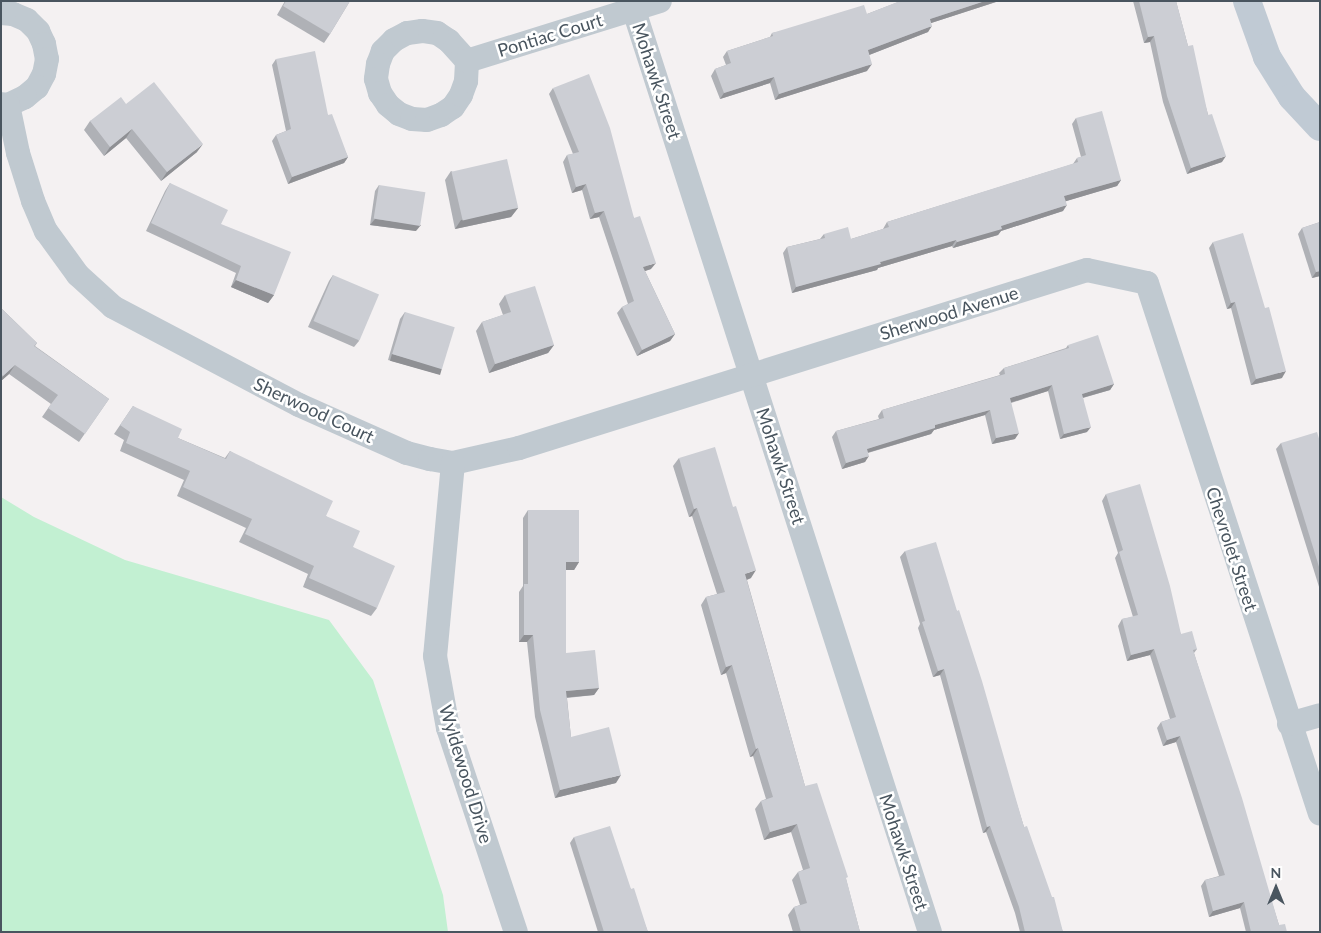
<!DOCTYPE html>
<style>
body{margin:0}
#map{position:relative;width:1321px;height:933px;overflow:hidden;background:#f4f1f2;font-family:Lato,sans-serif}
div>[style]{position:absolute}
.green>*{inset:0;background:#c2f0d2}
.street>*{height:24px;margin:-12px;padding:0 12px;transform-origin:12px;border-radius:12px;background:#c0c9d0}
.secondary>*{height:28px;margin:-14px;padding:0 14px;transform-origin:14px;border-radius:14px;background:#c0cad4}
.wall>*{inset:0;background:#afb1b6}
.shaded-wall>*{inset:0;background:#8f9094;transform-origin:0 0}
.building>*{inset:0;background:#ccced4;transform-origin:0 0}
span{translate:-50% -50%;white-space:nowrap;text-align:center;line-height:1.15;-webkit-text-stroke:5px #fff;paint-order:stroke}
.street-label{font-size:18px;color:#49555f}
.frame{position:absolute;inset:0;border:2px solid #49555f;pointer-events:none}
.north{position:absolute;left:1251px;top:863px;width:50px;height:50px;-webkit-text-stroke:4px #fff;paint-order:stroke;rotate:0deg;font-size:14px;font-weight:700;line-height:20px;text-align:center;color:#49555f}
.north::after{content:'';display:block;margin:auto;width:18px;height:22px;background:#49555f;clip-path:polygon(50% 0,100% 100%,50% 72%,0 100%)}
</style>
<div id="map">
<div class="green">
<div style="clip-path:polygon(1px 497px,34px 517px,125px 560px,329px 620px,373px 680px,443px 895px,448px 932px,1px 932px)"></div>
</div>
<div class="street">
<div style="left:631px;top:1px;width:978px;rotate:72.2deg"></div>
<div style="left:1px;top:13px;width:12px;rotate:5deg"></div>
<div style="left:13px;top:14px;width:15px;rotate:23deg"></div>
<div style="left:27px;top:20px;width:16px;rotate:45deg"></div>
<div style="left:38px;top:31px;width:14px;rotate:65deg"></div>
<div style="left:44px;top:44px;width:15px;rotate:79deg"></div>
<div style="left:47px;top:59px;width:15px;rotate:101deg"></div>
<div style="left:44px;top:74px;width:15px;rotate:118deg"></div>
<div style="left:37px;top:87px;width:16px;rotate:140deg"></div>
<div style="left:25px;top:97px;width:19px;rotate:155deg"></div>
<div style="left:8px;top:105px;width:7px;rotate:-172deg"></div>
<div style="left:467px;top:61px;width:27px;rotate:-132deg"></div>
<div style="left:449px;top:41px;width:14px;rotate:-146deg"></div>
<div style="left:437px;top:33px;width:15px;rotate:-172deg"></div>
<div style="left:422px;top:31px;width:15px;rotate:172deg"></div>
<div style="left:407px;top:33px;width:15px;rotate:152deg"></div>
<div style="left:394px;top:40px;width:16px;rotate:135deg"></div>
<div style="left:383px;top:51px;width:14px;rotate:111deg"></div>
<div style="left:378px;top:64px;width:15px;rotate:98deg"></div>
<div style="left:376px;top:79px;width:15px;rotate:74deg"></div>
<div style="left:380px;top:93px;width:14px;rotate:56deg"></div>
<div style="left:388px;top:105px;width:14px;rotate:39deg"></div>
<div style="left:399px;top:114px;width:14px;rotate:21deg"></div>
<div style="left:412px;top:119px;width:15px;rotate:4deg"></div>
<div style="left:427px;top:120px;width:15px;rotate:-20deg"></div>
<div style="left:441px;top:115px;width:14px;rotate:-34deg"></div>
<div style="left:453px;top:107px;width:14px;rotate:-56deg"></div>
<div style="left:461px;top:95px;width:15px;rotate:-70deg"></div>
<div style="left:466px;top:81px;width:20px;rotate:-87deg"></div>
<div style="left:467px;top:61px;width:202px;rotate:-17.3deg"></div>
<div style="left:8px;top:105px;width:49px;rotate:78.2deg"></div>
<div style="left:18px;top:153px;width:50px;rotate:72.6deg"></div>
<div style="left:33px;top:201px;width:33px;rotate:67deg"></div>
<div style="left:46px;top:231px;width:54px;rotate:54deg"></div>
<div style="left:78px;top:275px;width:47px;rotate:42.4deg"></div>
<div style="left:113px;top:307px;width:210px;rotate:27.8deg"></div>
<div style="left:299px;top:405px;width:118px;rotate:24deg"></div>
<div style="left:407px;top:453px;width:24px;rotate:15deg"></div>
<div style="left:430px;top:459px;width:23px;rotate:10deg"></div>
<div style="left:453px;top:463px;width:68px;rotate:-12.8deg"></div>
<div style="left:519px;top:448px;width:595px;rotate:-17.4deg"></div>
<div style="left:1087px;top:270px;width:61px;rotate:12.2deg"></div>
<div style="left:1147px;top:283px;width:558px;rotate:71.95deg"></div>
<div style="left:453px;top:463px;width:194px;rotate:95.3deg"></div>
<div style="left:435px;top:656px;width:73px;rotate:79.8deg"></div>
<div style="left:448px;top:728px;width:215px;rotate:71.6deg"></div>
<div style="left:1289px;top:724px;width:32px;rotate:-16deg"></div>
</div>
<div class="secondary">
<div style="left:1247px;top:1px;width:59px;rotate:70.3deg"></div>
<div style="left:1267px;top:57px;width:47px;rotate:58deg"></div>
<div style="left:1292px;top:97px;width:41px;rotate:47deg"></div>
</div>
<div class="wall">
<div style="clip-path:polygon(285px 1px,350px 1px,330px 34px,324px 43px,277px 15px)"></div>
<div style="clip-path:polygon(901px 1px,999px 1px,931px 23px,928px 32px,869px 55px,867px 71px,775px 100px,770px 83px,720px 99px,711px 76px,715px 69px,726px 65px,723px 57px,727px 51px,770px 37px,772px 33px,867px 14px)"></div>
<div style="clip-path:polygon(1133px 1px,1176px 1px,1188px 46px,1222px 162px,1187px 174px,1163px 102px,1150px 42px,1144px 43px)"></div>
<div style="clip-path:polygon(276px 59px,328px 115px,348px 157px,344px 163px,288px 184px,272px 141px,276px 135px,286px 131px,272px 65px)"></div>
<div style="clip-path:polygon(553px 88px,634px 218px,651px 269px,645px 271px,675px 334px,670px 341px,637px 356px,617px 313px,622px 307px,628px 304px,599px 217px,590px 219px,582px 190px,572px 193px,563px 162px,567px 155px,573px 154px,549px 94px)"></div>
<div style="clip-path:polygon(126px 104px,197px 152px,161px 181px,126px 138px,104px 156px,84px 130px,90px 121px)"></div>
<div style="clip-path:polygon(1076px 118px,1121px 180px,1117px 186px,1066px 201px,1063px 211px,1001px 231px,998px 235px,953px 248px,952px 246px,878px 268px,877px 270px,792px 293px,783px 253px,787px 247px,820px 239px,824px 234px,851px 239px,883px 229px,887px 222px,1073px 164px,1077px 158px,1081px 157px,1072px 124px)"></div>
<div style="clip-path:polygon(451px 171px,518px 208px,511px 217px,455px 229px,445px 180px)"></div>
<div style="clip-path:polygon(170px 183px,274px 295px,268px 303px,231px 287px,236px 273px,146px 231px,165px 191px)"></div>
<div style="clip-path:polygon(379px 185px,416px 231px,370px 225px,375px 191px)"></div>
<div style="clip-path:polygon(1320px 222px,1320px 276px,1312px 278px,1298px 234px,1302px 228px)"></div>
<div style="clip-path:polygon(1213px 242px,1282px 378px,1251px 385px,1231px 308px,1227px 309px,1209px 248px)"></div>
<div style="clip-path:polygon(333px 275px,359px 341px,354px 347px,308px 327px,329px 281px)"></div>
<div style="clip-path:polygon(505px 295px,554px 345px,548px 353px,489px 373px,476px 331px,482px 322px,503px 315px,499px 304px)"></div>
<div style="clip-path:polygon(1px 308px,37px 343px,35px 346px,109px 399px,79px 442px,42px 417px,51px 404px,9px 374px,1px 381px)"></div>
<div style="clip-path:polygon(405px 312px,442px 368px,438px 374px,388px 360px,400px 319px)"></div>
<div style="clip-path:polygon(1068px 345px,1114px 384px,1110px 390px,1083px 398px,1087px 432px,1060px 439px,1048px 391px,1011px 403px,1015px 439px,992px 444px,985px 415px,934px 430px,931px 434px,868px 453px,865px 462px,842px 469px,832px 437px,836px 431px,879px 419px,878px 416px,882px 410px,1000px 375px,999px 373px,1004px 368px,1066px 348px)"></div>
<div style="clip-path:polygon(133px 406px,178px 438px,225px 458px,230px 451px,326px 516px,353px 547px,377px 608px,371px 616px,303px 587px,308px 574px,239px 542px,246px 528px,177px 496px,184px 480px,120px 451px,124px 440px,114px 434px)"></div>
<div style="clip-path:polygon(1320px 442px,1320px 590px,1276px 449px,1281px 443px)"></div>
<div style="clip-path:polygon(679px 458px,751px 578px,747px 580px,805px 786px,846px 879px,860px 932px,793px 932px,788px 915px,794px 907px,800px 905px,792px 880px,798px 872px,803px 870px,791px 832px,764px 840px,755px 809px,761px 801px,766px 799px,753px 756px,750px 757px,726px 673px,721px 675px,701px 605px,706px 597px,717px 594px,692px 516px,689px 517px,673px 466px)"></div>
<div style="clip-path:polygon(1106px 494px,1181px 634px,1197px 649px,1194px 653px,1279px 925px,1287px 932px,1246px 932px,1240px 908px,1209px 917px,1201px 886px,1205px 880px,1219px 876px,1176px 742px,1163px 746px,1157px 728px,1161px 722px,1170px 719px,1150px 655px,1127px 661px,1118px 626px,1122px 619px,1133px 617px,1115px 558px,1118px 553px,1102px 501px)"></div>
<div style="clip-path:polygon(528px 510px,579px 562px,574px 570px,566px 570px,566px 653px,599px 688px,594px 695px,567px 698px,571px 737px,616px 783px,555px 798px,535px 717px,527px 642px,519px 642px,519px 592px,523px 586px,523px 518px)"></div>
<div style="clip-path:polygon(905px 551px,957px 611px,1024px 827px,1063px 932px,1020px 932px,1015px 913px,986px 832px,983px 833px,940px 675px,933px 677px,918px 628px,920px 624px,900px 557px)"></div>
<div style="clip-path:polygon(574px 837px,631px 889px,648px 932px,598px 932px,570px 843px)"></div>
</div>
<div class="shaded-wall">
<div style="clip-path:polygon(985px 1px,999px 1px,925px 25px,930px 19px)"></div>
<div style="clip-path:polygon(932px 26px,928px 32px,864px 57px,868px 50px)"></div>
<div style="clip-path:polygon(1154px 36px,1150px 42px,1144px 43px,1148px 37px)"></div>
<div style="clip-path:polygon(872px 64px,867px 71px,775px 100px,779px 94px)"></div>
<div style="clip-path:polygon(774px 77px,770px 83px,720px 99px,724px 93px)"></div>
<div style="clip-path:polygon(132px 129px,126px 138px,104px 156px,110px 147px)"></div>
<div style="clip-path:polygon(203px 144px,197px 152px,161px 181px,167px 172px)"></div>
<div style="clip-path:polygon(1226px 156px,1222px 162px,1187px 174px,1191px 168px)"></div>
<div style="clip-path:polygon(348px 157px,344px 163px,288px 184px,292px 177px)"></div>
<div style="clip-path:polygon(1121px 180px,1117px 186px,1060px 203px,1064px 196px)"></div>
<div style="clip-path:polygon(586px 184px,582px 190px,572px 193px,576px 187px)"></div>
<div style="clip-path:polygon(1067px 205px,1063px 211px,1001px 231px,998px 235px,953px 248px,957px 242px,1001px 226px)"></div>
<div style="clip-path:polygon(518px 208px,511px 217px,455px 229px,461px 220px)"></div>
<div style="clip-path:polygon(604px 211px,599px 217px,590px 219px,595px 213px)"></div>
<div style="clip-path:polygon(375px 219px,421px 225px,416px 231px,370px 225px)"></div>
<div style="clip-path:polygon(956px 240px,952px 246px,878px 268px,877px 270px,792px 293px,796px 287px)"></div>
<div style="clip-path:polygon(656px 263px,651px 269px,639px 273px,643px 267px)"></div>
<div style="clip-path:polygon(1320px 271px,1320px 276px,1312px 278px,1316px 272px)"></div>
<div style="clip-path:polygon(236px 280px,274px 295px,268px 303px,231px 287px)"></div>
<div style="clip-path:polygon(1235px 302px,1231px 308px,1227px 309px,1231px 303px)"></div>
<div style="clip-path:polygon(675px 334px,670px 341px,637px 356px,642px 350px)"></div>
<div style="clip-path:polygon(554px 345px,548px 353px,489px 373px,495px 364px)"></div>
<div style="left:392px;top:354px;width:52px;height:7px;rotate:16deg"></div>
<div style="clip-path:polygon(15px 365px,9px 374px,1px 381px,1px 379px,3px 376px)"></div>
<div style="clip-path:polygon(1286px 371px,1282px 378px,1251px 385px,1256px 379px)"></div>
<div style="clip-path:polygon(1114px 384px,1110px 390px,1078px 399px,1082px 394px)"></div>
<div style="clip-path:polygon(1052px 385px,1048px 391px,1006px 404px,1010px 398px)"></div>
<div style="clip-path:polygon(990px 410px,985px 415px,934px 430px,931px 434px,863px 454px,867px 449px,935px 425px)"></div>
<div style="clip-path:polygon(1091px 427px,1087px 432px,1060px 439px,1064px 434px)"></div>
<div style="clip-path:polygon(1019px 433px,1015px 439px,992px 444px,996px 438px)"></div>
<div style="clip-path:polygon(869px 456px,865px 462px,842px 469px,846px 463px)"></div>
<div style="clip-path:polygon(697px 508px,692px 516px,689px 517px,694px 509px)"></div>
<div style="clip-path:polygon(566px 562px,579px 562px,574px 570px,561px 570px)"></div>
<div style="clip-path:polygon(756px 570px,751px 578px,740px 582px,745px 574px)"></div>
<div style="clip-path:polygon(524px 635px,533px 635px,527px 642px,519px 642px)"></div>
<div style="clip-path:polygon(1154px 649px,1150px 655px,1127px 661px,1131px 655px)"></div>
<div style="clip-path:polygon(732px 665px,726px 673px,721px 675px,726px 667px)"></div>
<div style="clip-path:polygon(944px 669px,940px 675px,933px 677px,938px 671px)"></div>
<div style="clip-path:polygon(599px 688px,594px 695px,561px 698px,566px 691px)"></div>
<div style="clip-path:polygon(1180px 736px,1176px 742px,1163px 746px,1167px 740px)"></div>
<div style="clip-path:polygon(758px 748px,753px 756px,750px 757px,756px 749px)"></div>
<div style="clip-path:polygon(621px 775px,616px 783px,555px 798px,560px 790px)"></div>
<div style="clip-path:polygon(797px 824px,791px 832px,764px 840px,770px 832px)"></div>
<div style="clip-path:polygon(990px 826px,986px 832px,983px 833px,987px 827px)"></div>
<div style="clip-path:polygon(1244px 902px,1240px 908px,1209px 917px,1213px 911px)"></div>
</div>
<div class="building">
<div style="clip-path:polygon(286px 1px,350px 1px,330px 34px,283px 6px)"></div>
<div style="clip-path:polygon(900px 1px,985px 1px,930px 19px,932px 26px,868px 50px,872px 64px,779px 94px,774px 77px,724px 93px,715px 69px,731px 63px,727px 51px,773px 36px,772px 33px,864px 5px,867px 14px)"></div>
<div style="clip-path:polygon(1139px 1px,1176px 1px,1188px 46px,1193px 45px,1208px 115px,1212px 114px,1226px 156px,1191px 168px,1167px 96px,1154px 36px,1148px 37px)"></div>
<div style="clip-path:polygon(315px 51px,328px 115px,332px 114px,348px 157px,292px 177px,276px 135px,291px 129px,276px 59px)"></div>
<div style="clip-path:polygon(589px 74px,610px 128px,634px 218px,640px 216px,656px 263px,643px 267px,675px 334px,642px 350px,622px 307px,634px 301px,604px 211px,595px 213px,586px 184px,576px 187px,567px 155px,579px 152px,553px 88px)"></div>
<div style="clip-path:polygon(154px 82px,203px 144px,167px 172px,132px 129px,110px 147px,90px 121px,121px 97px,126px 104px)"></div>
<div style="clip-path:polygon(1102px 111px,1121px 180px,1064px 196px,1067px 205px,1001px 226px,1002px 229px,957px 242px,956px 240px,880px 262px,881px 264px,796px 287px,787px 247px,825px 238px,824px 234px,848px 227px,851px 239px,889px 227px,887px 222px,1078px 162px,1077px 158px,1086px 155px,1076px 118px)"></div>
<div style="left:507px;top:159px;width:50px;height:57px;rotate:77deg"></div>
<div style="clip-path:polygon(170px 183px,228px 210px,221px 224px,291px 252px,274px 295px,236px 280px,241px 266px,151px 223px)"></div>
<div style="left:379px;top:185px;width:47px;height:34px;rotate:9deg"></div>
<div style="clip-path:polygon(1320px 222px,1320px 271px,1316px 272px,1302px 228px)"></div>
<div style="clip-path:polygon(1243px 233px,1265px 308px,1269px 307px,1286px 371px,1256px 379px,1235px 302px,1231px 303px,1213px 242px)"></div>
<div style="left:333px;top:275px;width:50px;height:50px;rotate:23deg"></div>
<div style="clip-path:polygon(535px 286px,554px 345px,495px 364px,482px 322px,511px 312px,505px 295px)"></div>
<div style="clip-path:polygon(1px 308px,37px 343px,34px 346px,109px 399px,85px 434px,48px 408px,58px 395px,15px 365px,3px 376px,1px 374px)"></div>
<div style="left:405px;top:312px;width:52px;height:44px;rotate:17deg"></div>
<div style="clip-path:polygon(1098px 335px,1114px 384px,1082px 394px,1091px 427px,1064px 434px,1052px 385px,1010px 398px,1019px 433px,996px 438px,990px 410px,935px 425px,935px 428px,867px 449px,869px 456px,846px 463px,836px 431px,884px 418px,882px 410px,1005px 374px,1004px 368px,1069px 348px,1068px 345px)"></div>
<div style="clip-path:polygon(133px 406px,182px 429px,178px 438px,226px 459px,230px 451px,333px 501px,326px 516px,360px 531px,353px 547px,395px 566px,377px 608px,309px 578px,314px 566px,245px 534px,252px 519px,183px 487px,190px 471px,126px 443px,130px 432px,120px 425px)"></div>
<div style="clip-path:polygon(1317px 432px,1320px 442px,1320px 570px,1281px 443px)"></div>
<div style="clip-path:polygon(715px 447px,733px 507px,736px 506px,756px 570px,745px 574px,805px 786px,817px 783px,848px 877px,846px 878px,860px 932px,801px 932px,794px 907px,807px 903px,798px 872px,810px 868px,797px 824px,770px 832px,761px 801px,773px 797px,758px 748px,756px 749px,732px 665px,726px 667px,706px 597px,725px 592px,697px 508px,694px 509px,679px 458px)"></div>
<div style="clip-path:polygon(1140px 484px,1170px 586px,1181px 634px,1192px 631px,1197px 649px,1193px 650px,1242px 798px,1279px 925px,1285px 924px,1287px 932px,1251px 932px,1244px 902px,1213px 911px,1205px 880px,1225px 875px,1180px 736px,1167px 740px,1161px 722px,1176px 717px,1154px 649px,1131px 655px,1122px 619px,1138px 615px,1119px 552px,1123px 550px,1106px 494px)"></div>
<div style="clip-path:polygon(528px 510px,579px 510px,579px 562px,566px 562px,566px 653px,595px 650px,599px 688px,566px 691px,571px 737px,609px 727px,621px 775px,560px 790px,540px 710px,533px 635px,524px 635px,524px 584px,528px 584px)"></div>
<div style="clip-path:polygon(936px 542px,957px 611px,959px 610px,982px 681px,1024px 827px,1027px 826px,1052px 897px,1054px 897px,1063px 932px,1025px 932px,1019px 907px,990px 826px,987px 827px,944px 669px,938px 671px,922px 622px,925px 621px,905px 551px)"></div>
<div style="clip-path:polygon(610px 826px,631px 889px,634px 888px,648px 932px,604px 932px,574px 837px)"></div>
</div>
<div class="street-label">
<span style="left:550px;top:35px;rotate:-17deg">Pontiac Court</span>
<span style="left:657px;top:81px;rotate:72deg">Mohawk Street</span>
<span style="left:949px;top:313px;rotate:-17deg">Sherwood Avenue</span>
<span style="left:314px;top:410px;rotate:25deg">Sherwood Court</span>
<span style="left:781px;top:466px;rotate:72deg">Mohawk Street</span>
<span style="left:1232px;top:549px;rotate:72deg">Chevrolet Street</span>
<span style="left:466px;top:774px;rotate:73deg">Wyldewood Drive</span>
<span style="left:904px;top:852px;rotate:72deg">Mohawk Street</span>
</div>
<div class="frame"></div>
<div class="north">N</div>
</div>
